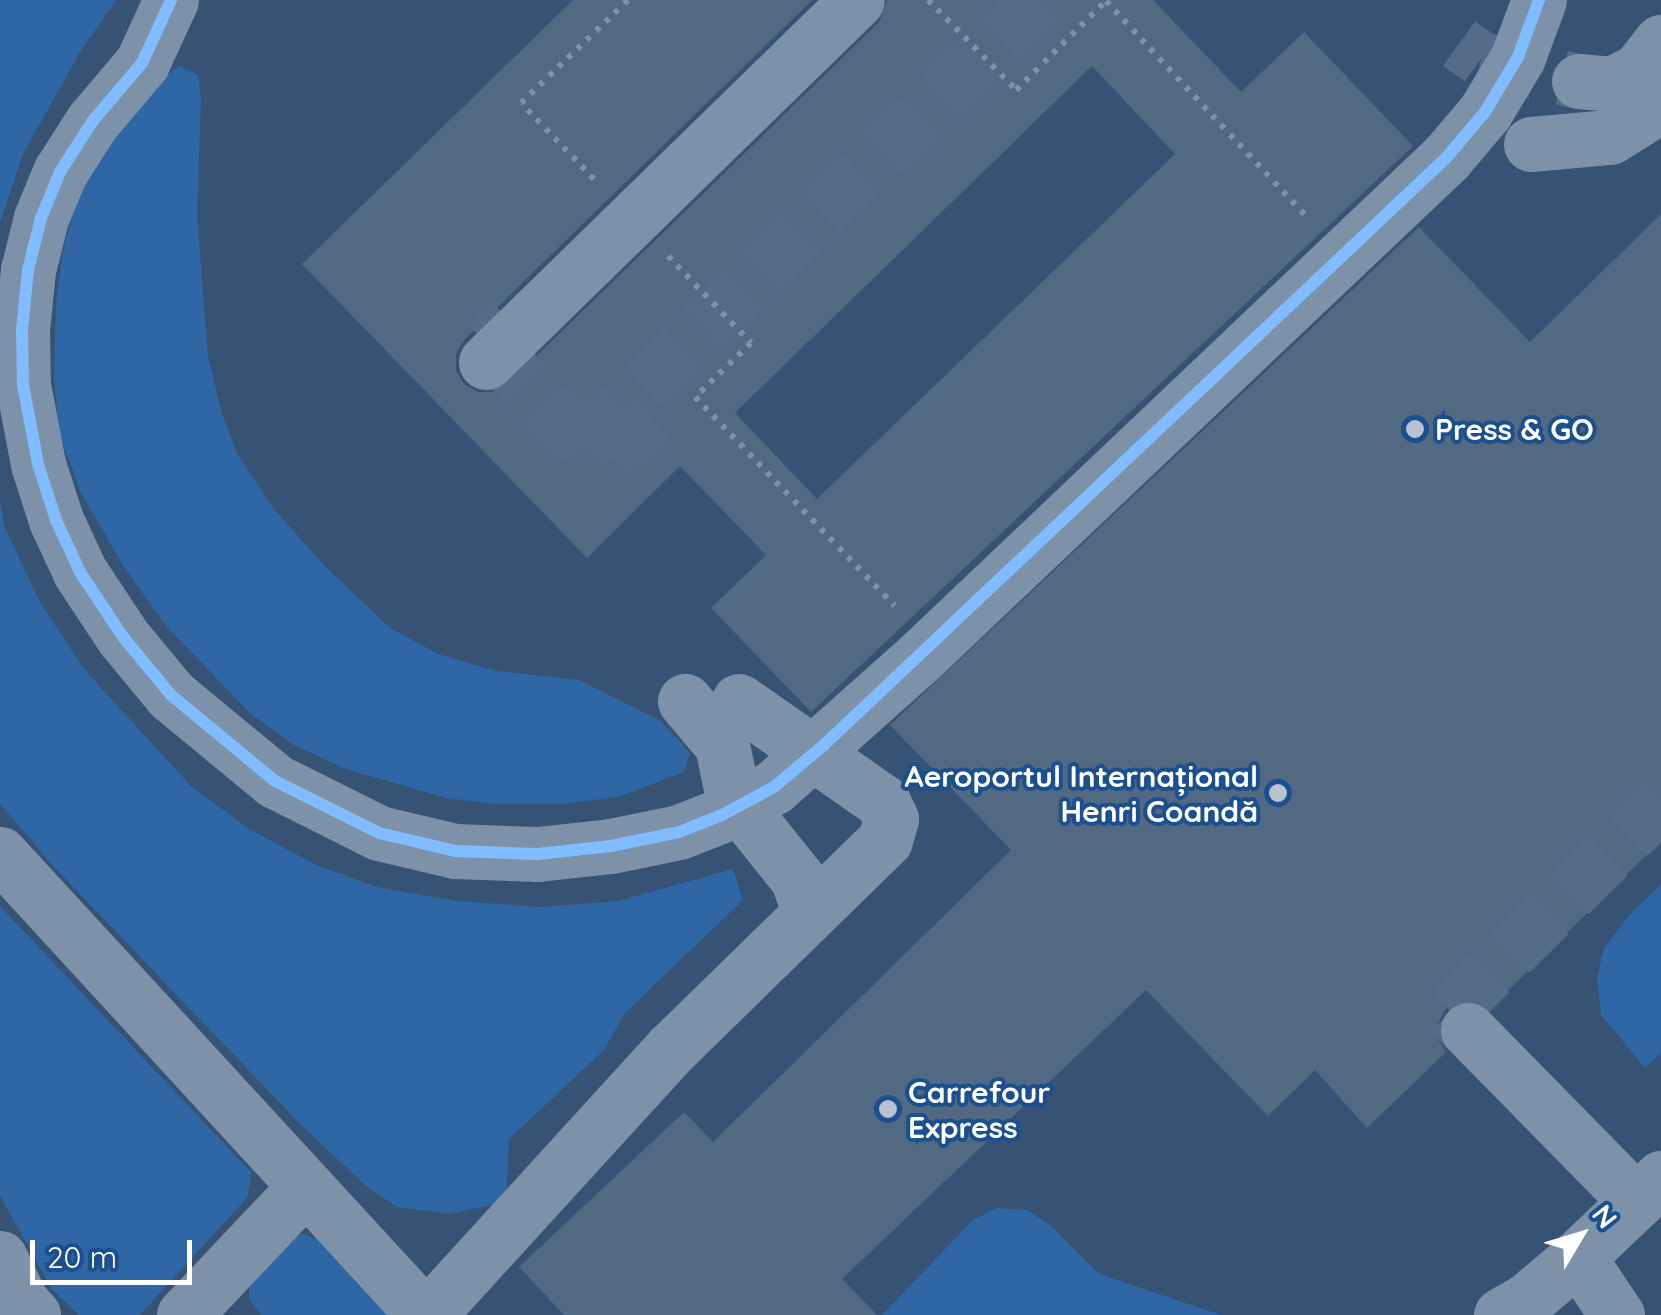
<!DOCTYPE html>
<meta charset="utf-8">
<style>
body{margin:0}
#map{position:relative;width:1661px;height:1315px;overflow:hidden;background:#365274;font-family:Quicksand,sans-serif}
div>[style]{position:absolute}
.green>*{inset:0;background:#2f66a5}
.building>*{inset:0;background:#526984}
.minor-tunnel>*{height:55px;margin-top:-27.5px;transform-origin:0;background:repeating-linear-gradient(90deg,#546c89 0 55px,transparent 0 83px)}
.path>*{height:6px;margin-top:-3px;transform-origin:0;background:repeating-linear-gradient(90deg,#7d92a8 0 5px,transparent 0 13px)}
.minor>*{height:55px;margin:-27.5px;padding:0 27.5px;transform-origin:27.5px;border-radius:27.5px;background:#7d92a8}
.minor-bridge>*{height:55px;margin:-27.5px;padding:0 27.5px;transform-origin:27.5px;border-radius:27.5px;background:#7d92a8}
.cycleway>*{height:12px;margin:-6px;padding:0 6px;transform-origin:6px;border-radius:6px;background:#80bcff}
.dots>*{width:28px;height:28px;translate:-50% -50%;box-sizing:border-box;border:5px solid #1b4f8f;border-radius:50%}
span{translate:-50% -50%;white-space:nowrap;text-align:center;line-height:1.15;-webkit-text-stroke:8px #1b4f8f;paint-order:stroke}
.poi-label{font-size:30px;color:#fff;font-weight:700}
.left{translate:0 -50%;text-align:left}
.right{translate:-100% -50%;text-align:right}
.north{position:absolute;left:1531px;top:1185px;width:100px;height:100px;-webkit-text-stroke:8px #1b4f8f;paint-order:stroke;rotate:52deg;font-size:28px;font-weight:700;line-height:40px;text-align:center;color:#fff}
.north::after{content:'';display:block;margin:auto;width:35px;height:45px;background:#fff;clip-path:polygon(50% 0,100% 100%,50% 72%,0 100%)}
.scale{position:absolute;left:30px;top:1240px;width:162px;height:45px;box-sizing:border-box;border:5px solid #fff;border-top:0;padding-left:12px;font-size:30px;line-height:35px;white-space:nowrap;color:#fff;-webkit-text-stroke:8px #1b4f8f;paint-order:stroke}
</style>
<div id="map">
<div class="green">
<div style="clip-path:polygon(0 0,116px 0,79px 54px,23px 154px,0 223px)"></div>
<div style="clip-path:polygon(180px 66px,198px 75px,201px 98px,197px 217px,208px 356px,222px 414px,237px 453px,274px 509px,324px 565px,389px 627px,438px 654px,496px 671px,579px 680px,661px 721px,690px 753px,684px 772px,618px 797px,561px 804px,497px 804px,446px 798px,346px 769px,294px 745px,251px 714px,167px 627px,124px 567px,81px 493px,59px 433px,54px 376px,56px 302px,63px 249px,87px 168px,144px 89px)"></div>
<div style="clip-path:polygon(0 502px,5px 528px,41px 604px,84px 669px,191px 786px,248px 828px,316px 865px,377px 887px,456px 901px,541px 907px,618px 901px,733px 869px,743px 900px,625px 1013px,604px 1050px,509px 1139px,506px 1202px,449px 1214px,397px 1207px,366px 1186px,300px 1124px,54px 867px,0 804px)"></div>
<div style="clip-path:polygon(1661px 885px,1661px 1053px,1645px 1068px,1601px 1015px,1597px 977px,1604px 948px,1632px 912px)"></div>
<div style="clip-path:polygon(0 906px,252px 1173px,247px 1198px,140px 1315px,78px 1315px,52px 1289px,0 1196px)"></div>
<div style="clip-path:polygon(997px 1208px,1027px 1210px,1051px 1226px,1099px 1274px,1221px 1315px,882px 1315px,973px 1220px)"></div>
<div style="clip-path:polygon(304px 1234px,325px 1243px,394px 1315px,261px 1315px,249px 1299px,249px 1278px,279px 1242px)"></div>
</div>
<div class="building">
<div style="clip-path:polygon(evenodd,573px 0,812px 0,464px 340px,456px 354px,456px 371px,464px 384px,478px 392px,495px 392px,508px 384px,879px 22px,887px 0,1153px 0,1241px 92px,1304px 32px,1413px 146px,811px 712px,711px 608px,766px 555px,680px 466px,587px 558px,302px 264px,573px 0,1092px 66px,1175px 154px,817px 499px,735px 413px,1092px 66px)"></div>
<div style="clip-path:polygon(1661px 214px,1661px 841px,1490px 1008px,1475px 1000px,1459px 1000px,1447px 1007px,1438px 1023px,1438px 1039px,1446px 1052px,1367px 1128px,1315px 1070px,1268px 1116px,1146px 990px,842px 1279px,877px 1315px,564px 1315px,519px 1267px,684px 1112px,713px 1142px,1011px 850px,890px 725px,1419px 227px,1530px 342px)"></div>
</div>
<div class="minor-tunnel">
<div style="left:1459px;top:43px;width:27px;rotate:36deg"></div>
<div style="left:1481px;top:59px;width:100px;rotate:12.7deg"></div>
<div style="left:511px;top:321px;width:33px;rotate:136deg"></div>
<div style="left:487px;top:344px;width:139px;rotate:45.9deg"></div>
<div style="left:584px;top:444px;width:635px;rotate:-44.36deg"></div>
<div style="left:613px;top:416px;width:83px;rotate:48.4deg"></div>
<div style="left:1468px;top:1030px;width:25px;rotate:-132deg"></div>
<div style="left:1451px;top:1011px;width:296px;rotate:-44.7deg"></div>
</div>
<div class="path">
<div style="left:928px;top:0;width:126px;rotate:45.6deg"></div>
<div style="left:1016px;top:90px;width:127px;rotate:-44.7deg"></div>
<div style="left:1106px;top:1px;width:295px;rotate:47.1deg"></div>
<div style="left:594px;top:179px;width:105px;rotate:-133.8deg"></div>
<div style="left:521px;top:103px;width:149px;rotate:-43.9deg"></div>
<div style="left:668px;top:256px;width:120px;rotate:46.3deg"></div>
<div style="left:751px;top:343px;width:78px;rotate:136deg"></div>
<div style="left:695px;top:397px;width:289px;rotate:46.3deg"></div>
</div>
<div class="minor">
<div style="left:171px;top:0;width:69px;rotate:114.7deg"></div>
<div style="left:142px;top:63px;width:77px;rotate:130.3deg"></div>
<div style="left:92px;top:122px;width:59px;rotate:122.6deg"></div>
<div style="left:60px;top:172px;width:50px;rotate:112.4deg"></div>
<div style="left:41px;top:218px;width:54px;rotate:104deg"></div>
<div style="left:28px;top:270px;width:60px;rotate:95.7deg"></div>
<div style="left:22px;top:330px;width:55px;rotate:89deg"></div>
<div style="left:23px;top:385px;width:80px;rotate:79.2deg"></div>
<div style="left:38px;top:464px;width:59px;rotate:72.2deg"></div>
<div style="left:56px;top:520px;width:57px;rotate:65.2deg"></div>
<div style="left:80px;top:572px;width:78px;rotate:56.5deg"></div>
<div style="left:123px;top:637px;width:75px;rotate:50.4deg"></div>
<div style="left:171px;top:695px;width:135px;rotate:39.6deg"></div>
<div style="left:275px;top:781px;width:116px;rotate:26.6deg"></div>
<div style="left:1579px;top:81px;width:33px;rotate:5deg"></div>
<div style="left:1612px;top:84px;width:29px;rotate:-27deg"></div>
<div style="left:1638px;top:71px;width:37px;rotate:-52deg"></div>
<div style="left:1531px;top:144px;width:79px;rotate:-5.1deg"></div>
<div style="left:1610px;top:137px;width:60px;rotate:-32.1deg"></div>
<div style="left:486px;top:362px;width:518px;rotate:-44.3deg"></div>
<div style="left:685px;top:701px;width:57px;rotate:49.9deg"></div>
<div style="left:722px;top:745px;width:54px;rotate:78.3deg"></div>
<div style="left:733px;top:798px;width:104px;rotate:51.3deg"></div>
<div style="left:798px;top:879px;width:36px;rotate:72deg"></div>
<div style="left:0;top:854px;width:626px;rotate:47.39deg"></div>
<div style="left:1468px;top:1030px;width:240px;rotate:45.5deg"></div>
<div style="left:1578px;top:1257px;width:70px;rotate:56.1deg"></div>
<div style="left:0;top:1258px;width:47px;rotate:64.5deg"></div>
<div style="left:20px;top:1300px;width:20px;rotate:49deg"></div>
<div style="left:184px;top:1315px;width:176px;rotate:-46.6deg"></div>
<div style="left:428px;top:1315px;width:360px;rotate:-47.6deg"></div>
<div style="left:671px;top:1049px;width:299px;rotate:-44.3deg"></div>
<div style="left:885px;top:840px;width:22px;rotate:-74deg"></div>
<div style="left:891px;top:819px;width:19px;rotate:-115deg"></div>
<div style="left:883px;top:802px;width:176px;rotate:-145deg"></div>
<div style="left:1501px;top:1315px;width:30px;rotate:-30deg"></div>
<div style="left:1527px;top:1300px;width:67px;rotate:-40.1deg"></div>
<div style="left:1578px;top:1257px;width:115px;rotate:-43.6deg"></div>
</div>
<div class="minor-bridge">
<div style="left:379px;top:833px;width:78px;rotate:13.3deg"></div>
<div style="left:455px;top:851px;width:83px;rotate:2.1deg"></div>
<div style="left:538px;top:854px;width:73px;rotate:-6.3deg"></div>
<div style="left:611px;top:846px;width:69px;rotate:-11.6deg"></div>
<div style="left:679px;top:832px;width:46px;rotate:-21.6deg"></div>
<div style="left:722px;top:815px;width:59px;rotate:-28.3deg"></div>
<div style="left:774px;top:787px;width:197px;rotate:-41.7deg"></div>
<div style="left:921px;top:656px;width:724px;rotate:-43.49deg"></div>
<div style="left:1446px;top:158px;width:60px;rotate:-49.7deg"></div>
<div style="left:1485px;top:112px;width:64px;rotate:-59deg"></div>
<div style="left:1518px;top:57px;width:61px;rotate:-69.8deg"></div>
</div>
<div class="cycleway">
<div style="left:171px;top:0;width:69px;rotate:114.7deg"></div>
<div style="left:142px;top:63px;width:77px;rotate:130.3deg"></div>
<div style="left:92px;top:122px;width:59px;rotate:122.6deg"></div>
<div style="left:60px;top:172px;width:50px;rotate:112.4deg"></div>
<div style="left:41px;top:218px;width:54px;rotate:104deg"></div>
<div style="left:28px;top:270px;width:60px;rotate:95.7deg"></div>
<div style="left:22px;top:330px;width:55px;rotate:89deg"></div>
<div style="left:23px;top:385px;width:80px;rotate:79.2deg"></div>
<div style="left:38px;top:464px;width:59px;rotate:72.2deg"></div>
<div style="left:56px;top:520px;width:57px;rotate:65.2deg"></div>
<div style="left:80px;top:572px;width:78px;rotate:56.5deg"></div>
<div style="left:123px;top:637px;width:75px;rotate:50.4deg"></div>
<div style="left:171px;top:695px;width:135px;rotate:39.6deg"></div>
<div style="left:275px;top:781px;width:116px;rotate:26.6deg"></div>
<div style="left:379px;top:833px;width:78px;rotate:13.3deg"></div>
<div style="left:455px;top:851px;width:83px;rotate:2.1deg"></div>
<div style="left:538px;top:854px;width:73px;rotate:-6.3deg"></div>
<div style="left:611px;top:846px;width:69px;rotate:-11.6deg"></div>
<div style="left:679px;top:832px;width:46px;rotate:-21.6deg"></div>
<div style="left:722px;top:815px;width:59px;rotate:-28.3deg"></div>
<div style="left:774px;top:787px;width:67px;rotate:-40.1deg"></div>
<div style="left:825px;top:744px;width:854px;rotate:-43.34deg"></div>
<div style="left:1446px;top:158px;width:60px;rotate:-49.7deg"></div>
<div style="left:1485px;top:112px;width:64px;rotate:-59deg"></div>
<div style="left:1518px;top:57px;width:61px;rotate:-69.8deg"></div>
</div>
<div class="dots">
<div style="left:1415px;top:429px;background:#b9c2ce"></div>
<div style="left:1278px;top:793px;background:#b9c2ce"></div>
<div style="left:888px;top:1109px;background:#b9c2ce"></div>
</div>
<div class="poi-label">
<span class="left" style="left:1435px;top:429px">Press &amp; GO</span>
<span class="right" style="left:1258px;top:793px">Aeroportul Internațional<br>Henri Coandă</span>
<span class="left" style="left:908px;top:1109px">Carrefour<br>Express</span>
</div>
<div class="north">N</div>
<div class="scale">20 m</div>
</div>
